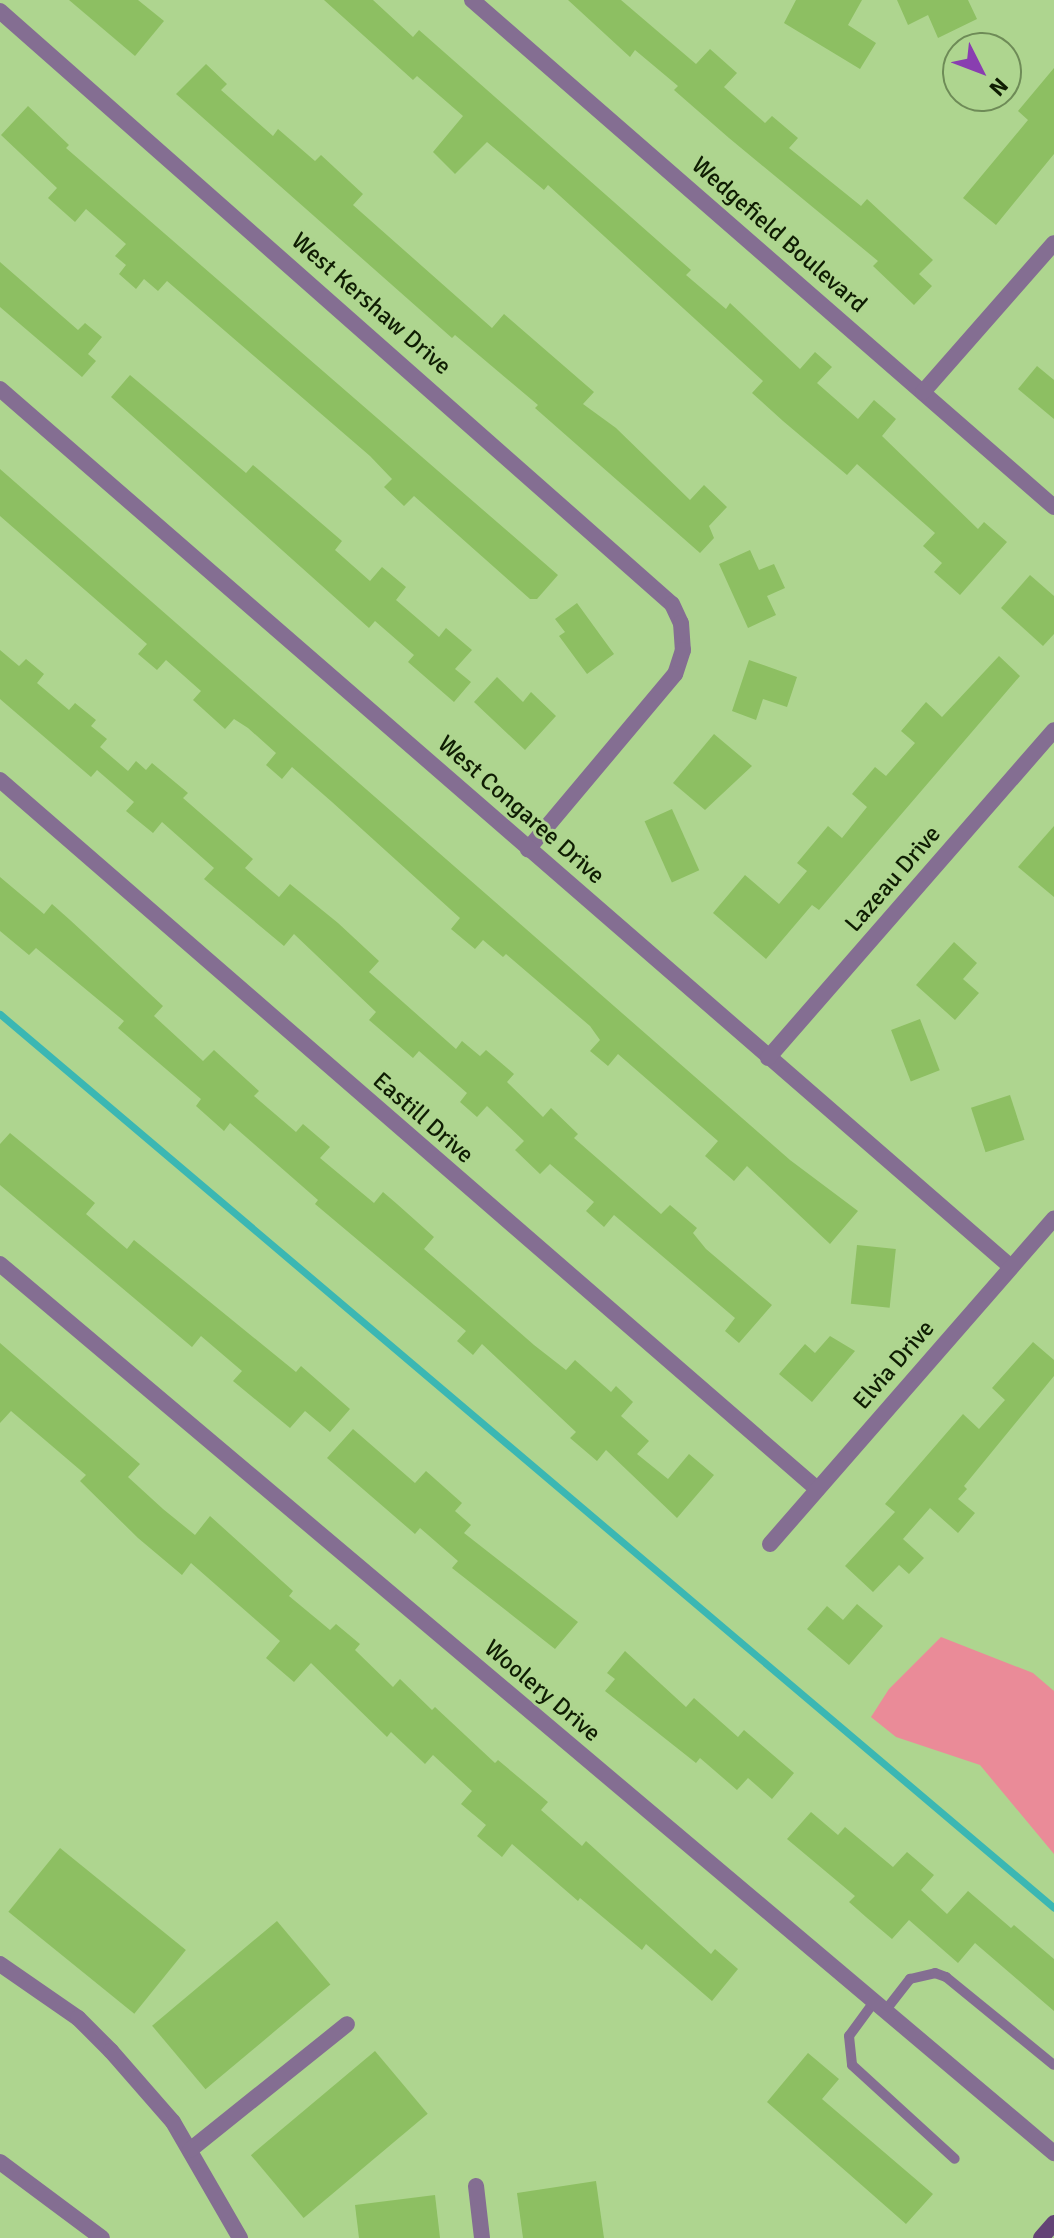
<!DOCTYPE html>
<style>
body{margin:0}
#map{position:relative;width:1054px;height:2238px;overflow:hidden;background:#aed58f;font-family:Signika,sans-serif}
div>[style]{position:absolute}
.green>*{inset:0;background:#ea8b98}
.stream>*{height:7px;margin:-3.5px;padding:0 3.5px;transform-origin:3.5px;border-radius:3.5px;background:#3bb7b3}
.building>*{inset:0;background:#8dbf62;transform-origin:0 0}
.service>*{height:10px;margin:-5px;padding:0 5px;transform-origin:5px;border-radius:5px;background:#846e92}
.minor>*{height:16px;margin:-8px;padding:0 8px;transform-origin:8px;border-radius:8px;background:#846e92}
.secondary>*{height:16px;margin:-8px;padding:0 8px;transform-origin:8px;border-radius:8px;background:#634376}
span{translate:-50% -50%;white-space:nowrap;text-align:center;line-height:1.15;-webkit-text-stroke:6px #aed58f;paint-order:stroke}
.street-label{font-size:24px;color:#0f1d03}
.north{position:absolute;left:942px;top:32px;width:80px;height:80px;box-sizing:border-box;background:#aed58f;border:2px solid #6e8b57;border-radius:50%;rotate:132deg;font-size:22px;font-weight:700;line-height:32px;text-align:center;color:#0f1d03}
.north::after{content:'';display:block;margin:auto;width:28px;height:36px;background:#893eb0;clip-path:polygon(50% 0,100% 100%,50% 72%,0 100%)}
</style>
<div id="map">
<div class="green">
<div style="clip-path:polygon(941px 1637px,1033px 1673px,1054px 1691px,1054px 1854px,980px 1765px,896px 1737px,871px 1717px,889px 1689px)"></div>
</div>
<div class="stream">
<div style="left:0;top:1014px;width:1382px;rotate:40.3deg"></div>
</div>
<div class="building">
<div style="clip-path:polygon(69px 0,138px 0,164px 21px,135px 56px)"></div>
<div style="clip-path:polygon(324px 0,373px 0,413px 37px,419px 30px,691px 270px,686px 275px,726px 309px,730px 303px,800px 369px,815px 352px,832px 367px,817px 383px,858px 419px,874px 400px,896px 419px,882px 436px,978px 529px,984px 522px,1007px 542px,960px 595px,934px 572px,942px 563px,923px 546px,935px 533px,857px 464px,847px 475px,783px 421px,752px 393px,763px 381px,548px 185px,544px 190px,487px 142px,455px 174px,433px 152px,463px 116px,417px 76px,413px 80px)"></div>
<div style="clip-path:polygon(568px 0,621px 0,696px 64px,710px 49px,737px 73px,724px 87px,765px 123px,772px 116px,798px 138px,789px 148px,861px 206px,867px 199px,933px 260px,919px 274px,932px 286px,914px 305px,873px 266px,878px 261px,729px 138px,674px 90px,678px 86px,635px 50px,630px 57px)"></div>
<div style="clip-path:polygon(796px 0,862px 0,848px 25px,876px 43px,860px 69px,784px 23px)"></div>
<div style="clip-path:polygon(897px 0,968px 0,977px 19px,938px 38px,928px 15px,908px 25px)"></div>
<div style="clip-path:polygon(206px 64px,227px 84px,221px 90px,273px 136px,278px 129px,315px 161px,321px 155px,363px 194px,353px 205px,492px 328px,504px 314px,594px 392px,583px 404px,616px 428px,690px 500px,704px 485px,727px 507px,709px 526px,714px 538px,700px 553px,535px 408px,538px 405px,455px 335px,452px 338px,176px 94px)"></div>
<div style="clip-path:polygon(1054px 68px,1054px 154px,996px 225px,963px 198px,1028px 120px,1018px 111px)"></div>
<div style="clip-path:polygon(28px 106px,69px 145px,66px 148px,558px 575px,537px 599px,530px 599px,414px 496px,404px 506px,384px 487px,392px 479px,370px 456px,167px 281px,158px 291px,144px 279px,136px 289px,119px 274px,126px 265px,115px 256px,126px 244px,86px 209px,75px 222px,48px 198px,57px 188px,1px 135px)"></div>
<div style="clip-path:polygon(0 262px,78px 330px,85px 323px,102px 337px,88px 354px,96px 361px,82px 377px,0 307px)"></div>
<div style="clip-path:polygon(1037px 366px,1054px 380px,1054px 419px,1018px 389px)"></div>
<div style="clip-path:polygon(130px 375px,246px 473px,253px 465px,299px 504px,342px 541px,335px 550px,370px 581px,382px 567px,406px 587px,396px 600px,439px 637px,446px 628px,472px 650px,455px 669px,471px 682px,454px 702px,408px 662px,414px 655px,375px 621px,369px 628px,111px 397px)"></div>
<div style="clip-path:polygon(0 469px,790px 1160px,858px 1211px,830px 1244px,747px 1166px,734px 1181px,705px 1156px,718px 1141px,618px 1054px,608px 1066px,590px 1051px,600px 1040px,590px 1026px,506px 954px,503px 957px,483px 940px,475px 949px,451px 929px,460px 918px,332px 802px,292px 767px,282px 779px,266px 765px,276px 753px,248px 728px,234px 719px,225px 729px,193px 700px,201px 691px,166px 660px,157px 670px,138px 654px,147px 644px,0 516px)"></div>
<div style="clip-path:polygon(750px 550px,759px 570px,774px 564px,785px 588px,767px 596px,776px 615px,748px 628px,719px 564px)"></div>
<div style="clip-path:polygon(1030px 575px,1054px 596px,1054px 634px,1043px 646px,1001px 608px)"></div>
<div style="clip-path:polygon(577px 603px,614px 654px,587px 674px,559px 636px,565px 632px,555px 619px)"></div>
<div style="clip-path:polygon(0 650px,19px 666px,26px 659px,44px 674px,37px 683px,69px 710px,75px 703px,96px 720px,91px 726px,107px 739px,100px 747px,128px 771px,136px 761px,146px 770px,152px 763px,188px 793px,183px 798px,253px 859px,245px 868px,279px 897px,290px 884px,338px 923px,379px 961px,369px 972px,456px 1049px,462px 1041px,480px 1056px,486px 1050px,514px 1074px,507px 1082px,543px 1117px,551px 1108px,578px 1134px,574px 1138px,661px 1214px,670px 1205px,697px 1228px,693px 1233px,706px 1249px,772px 1305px,739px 1343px,725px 1331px,735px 1318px,614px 1215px,604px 1227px,586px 1211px,594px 1202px,550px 1164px,540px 1174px,515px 1150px,524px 1141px,487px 1106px,477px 1117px,460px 1102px,467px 1093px,419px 1051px,413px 1058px,369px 1020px,376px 1012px,294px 934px,284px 946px,204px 879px,214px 868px,162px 822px,153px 833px,126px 811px,134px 802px,97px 770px,91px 777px,0 699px)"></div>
<div style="clip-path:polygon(999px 656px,1020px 676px,819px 910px,812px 905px,766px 959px,713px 913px,745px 875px,779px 904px,807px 871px,797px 863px,828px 826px,842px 838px,867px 807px,852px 794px,875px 767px,886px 776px,915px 743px,901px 731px,926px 702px,942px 717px)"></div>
<div style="clip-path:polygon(749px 660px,797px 677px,787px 707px,763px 699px,756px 720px,732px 711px)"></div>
<div style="clip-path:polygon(497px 677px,523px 702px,531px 692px,556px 716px,525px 750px,474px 702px)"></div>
<div style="clip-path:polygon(714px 734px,752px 766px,705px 810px,673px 783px)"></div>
<div style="left:672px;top:809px;width:67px;height:30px;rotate:66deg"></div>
<div style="clip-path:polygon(1054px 826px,1054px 897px,1018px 867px)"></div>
<div style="clip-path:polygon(0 877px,44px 914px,52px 904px,70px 920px,163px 1006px,154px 1016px,203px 1061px,214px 1050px,259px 1091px,254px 1096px,296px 1132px,303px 1124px,330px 1147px,320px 1158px,374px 1203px,383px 1192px,397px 1204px,434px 1237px,424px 1249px,534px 1345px,566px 1370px,575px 1360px,611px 1392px,616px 1386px,633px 1402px,621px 1416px,649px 1441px,637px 1454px,668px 1479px,689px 1454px,714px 1475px,677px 1518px,606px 1450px,597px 1461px,570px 1438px,576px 1432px,482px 1344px,473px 1355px,457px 1341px,466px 1331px,315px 1204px,318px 1200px,230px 1123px,224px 1131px,196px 1106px,201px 1099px,118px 1028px,124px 1021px,36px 948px,29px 955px,0 931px)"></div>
<div style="clip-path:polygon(954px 942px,977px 963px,963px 979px,979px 993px,955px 1020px,916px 985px)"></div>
<div style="left:920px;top:1019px;width:55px;height:31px;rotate:69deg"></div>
<div style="left:1010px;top:1095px;width:47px;height:41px;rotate:72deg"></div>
<div style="clip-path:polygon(10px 1133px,95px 1203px,86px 1214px,127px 1249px,134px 1240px,296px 1372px,301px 1366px,350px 1409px,330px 1432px,305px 1411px,290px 1428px,233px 1381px,242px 1371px,201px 1336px,192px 1347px,0 1185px,0 1144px)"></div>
<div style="left:857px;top:1245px;width:39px;height:59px;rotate:6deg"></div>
<div style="clip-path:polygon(830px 1336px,855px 1351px,812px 1402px,779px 1374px,805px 1344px,815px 1353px)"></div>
<div style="clip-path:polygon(1033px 1342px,1054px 1360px,1054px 1376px,964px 1486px,967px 1489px,958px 1499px,975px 1513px,958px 1533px,930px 1508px,903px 1539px,924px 1558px,909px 1574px,899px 1565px,873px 1592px,845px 1566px,895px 1512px,885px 1504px,963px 1414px,979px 1429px,1005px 1400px,992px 1388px)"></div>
<div style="clip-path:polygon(0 1343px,140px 1464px,128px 1477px,163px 1509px,195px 1535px,210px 1516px,293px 1591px,289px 1596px,330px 1630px,336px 1624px,360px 1644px,355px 1650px,393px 1687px,400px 1679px,432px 1710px,435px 1707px,495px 1763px,498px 1760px,548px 1802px,541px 1810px,582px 1846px,586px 1841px,711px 1954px,715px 1949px,738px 1969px,712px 2001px,646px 1944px,642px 1950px,580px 1898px,578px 1901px,512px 1844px,502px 1857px,477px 1836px,486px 1825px,461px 1804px,472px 1791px,433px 1755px,425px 1764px,391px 1732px,387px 1737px,311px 1663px,294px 1682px,266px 1658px,280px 1641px,191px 1563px,182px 1575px,138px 1538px,80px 1481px,86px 1475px,11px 1411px,0 1423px)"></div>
<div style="clip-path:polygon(353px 1429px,415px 1483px,426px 1471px,462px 1503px,455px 1511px,471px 1525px,464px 1533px,578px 1622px,555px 1649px,452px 1568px,458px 1561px,420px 1528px,415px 1534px,327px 1458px)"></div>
<div style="clip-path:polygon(857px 1604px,883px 1626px,849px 1665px,807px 1629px,827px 1606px,843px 1620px)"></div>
<div style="clip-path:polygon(625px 1651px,686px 1707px,694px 1698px,738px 1737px,744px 1730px,794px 1773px,772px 1799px,748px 1778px,737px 1790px,700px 1758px,696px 1763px,605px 1691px,615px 1679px,607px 1673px)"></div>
<div style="clip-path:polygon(811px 1812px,838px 1835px,845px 1827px,893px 1867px,907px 1852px,934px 1875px,921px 1890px,947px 1914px,968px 1891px,1011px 1928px,1014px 1925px,1054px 1959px,1054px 2011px,975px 1943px,958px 1963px,909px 1920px,892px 1939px,866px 1917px,849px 1902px,855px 1896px,787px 1839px)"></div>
<div style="left:60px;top:1848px;width:162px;height:82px;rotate:39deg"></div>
<div style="left:277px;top:1921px;width:83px;height:163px;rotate:50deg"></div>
<div style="left:375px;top:2051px;width:82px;height:162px;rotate:50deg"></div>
<div style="clip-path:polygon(808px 2053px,839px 2079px,822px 2099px,933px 2194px,906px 2224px,767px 2102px)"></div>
<div style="clip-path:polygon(596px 2181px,604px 2238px,523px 2238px,517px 2193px)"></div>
<div style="clip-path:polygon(435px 2195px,440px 2238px,359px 2238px,355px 2205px)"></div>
</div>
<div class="service">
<div style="left:874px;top:2002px;width:42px;rotate:126.3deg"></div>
<div style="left:849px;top:2036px;width:29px;rotate:84deg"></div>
<div style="left:852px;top:2065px;width:139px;rotate:42.4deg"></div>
<div style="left:885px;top:2011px;width:41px;rotate:-52deg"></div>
<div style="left:910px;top:1979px;width:26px;rotate:-13deg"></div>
<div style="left:935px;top:1973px;width:12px;rotate:20deg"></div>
<div style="left:946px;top:1977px;width:139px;rotate:39.2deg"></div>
</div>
<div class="minor">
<div style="left:472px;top:0;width:772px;rotate:41.06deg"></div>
<div style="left:0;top:11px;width:896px;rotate:41.43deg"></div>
<div style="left:672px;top:604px;width:21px;rotate:65deg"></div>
<div style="left:681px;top:623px;width:27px;rotate:86deg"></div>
<div style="left:683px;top:650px;width:25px;rotate:108deg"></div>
<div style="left:675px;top:674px;width:229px;rotate:130deg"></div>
<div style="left:0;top:389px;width:1339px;rotate:40.97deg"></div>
<div style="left:923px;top:392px;width:198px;rotate:-48.7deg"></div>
<div style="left:0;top:780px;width:1082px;rotate:40.95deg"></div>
<div style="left:768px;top:1058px;width:435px;rotate:-48.9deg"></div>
<div style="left:0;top:1264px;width:1379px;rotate:40.15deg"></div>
<div style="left:770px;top:1544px;width:432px;rotate:-48.9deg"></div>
<div style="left:0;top:1964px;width:95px;rotate:34.7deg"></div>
<div style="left:78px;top:2018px;width:47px;rotate:45deg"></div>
<div style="left:111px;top:2051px;width:94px;rotate:48.9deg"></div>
<div style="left:173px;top:2122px;width:134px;rotate:60deg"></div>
<div style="left:190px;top:2150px;width:201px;rotate:-38.7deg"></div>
<div style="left:0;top:2162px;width:127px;rotate:36.7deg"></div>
<div style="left:476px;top:2186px;width:52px;rotate:83.4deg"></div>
</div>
<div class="secondary">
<div style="left:1041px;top:2238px;width:20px;rotate:-49deg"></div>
</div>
<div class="street-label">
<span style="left:779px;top:235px;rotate:41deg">Wedgefield Boulevard</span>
<span style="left:371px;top:304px;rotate:41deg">West Kershaw Drive</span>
<span style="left:521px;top:810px;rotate:41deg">West Congaree Drive</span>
<span style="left:893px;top:879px;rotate:-49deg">Lazeau Drive</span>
<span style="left:423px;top:1118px;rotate:41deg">Eastill Drive</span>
<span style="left:894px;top:1365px;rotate:-49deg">Elvia Drive</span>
<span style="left:542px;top:1691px;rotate:40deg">Woolery Drive</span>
</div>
<div class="north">N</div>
</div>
